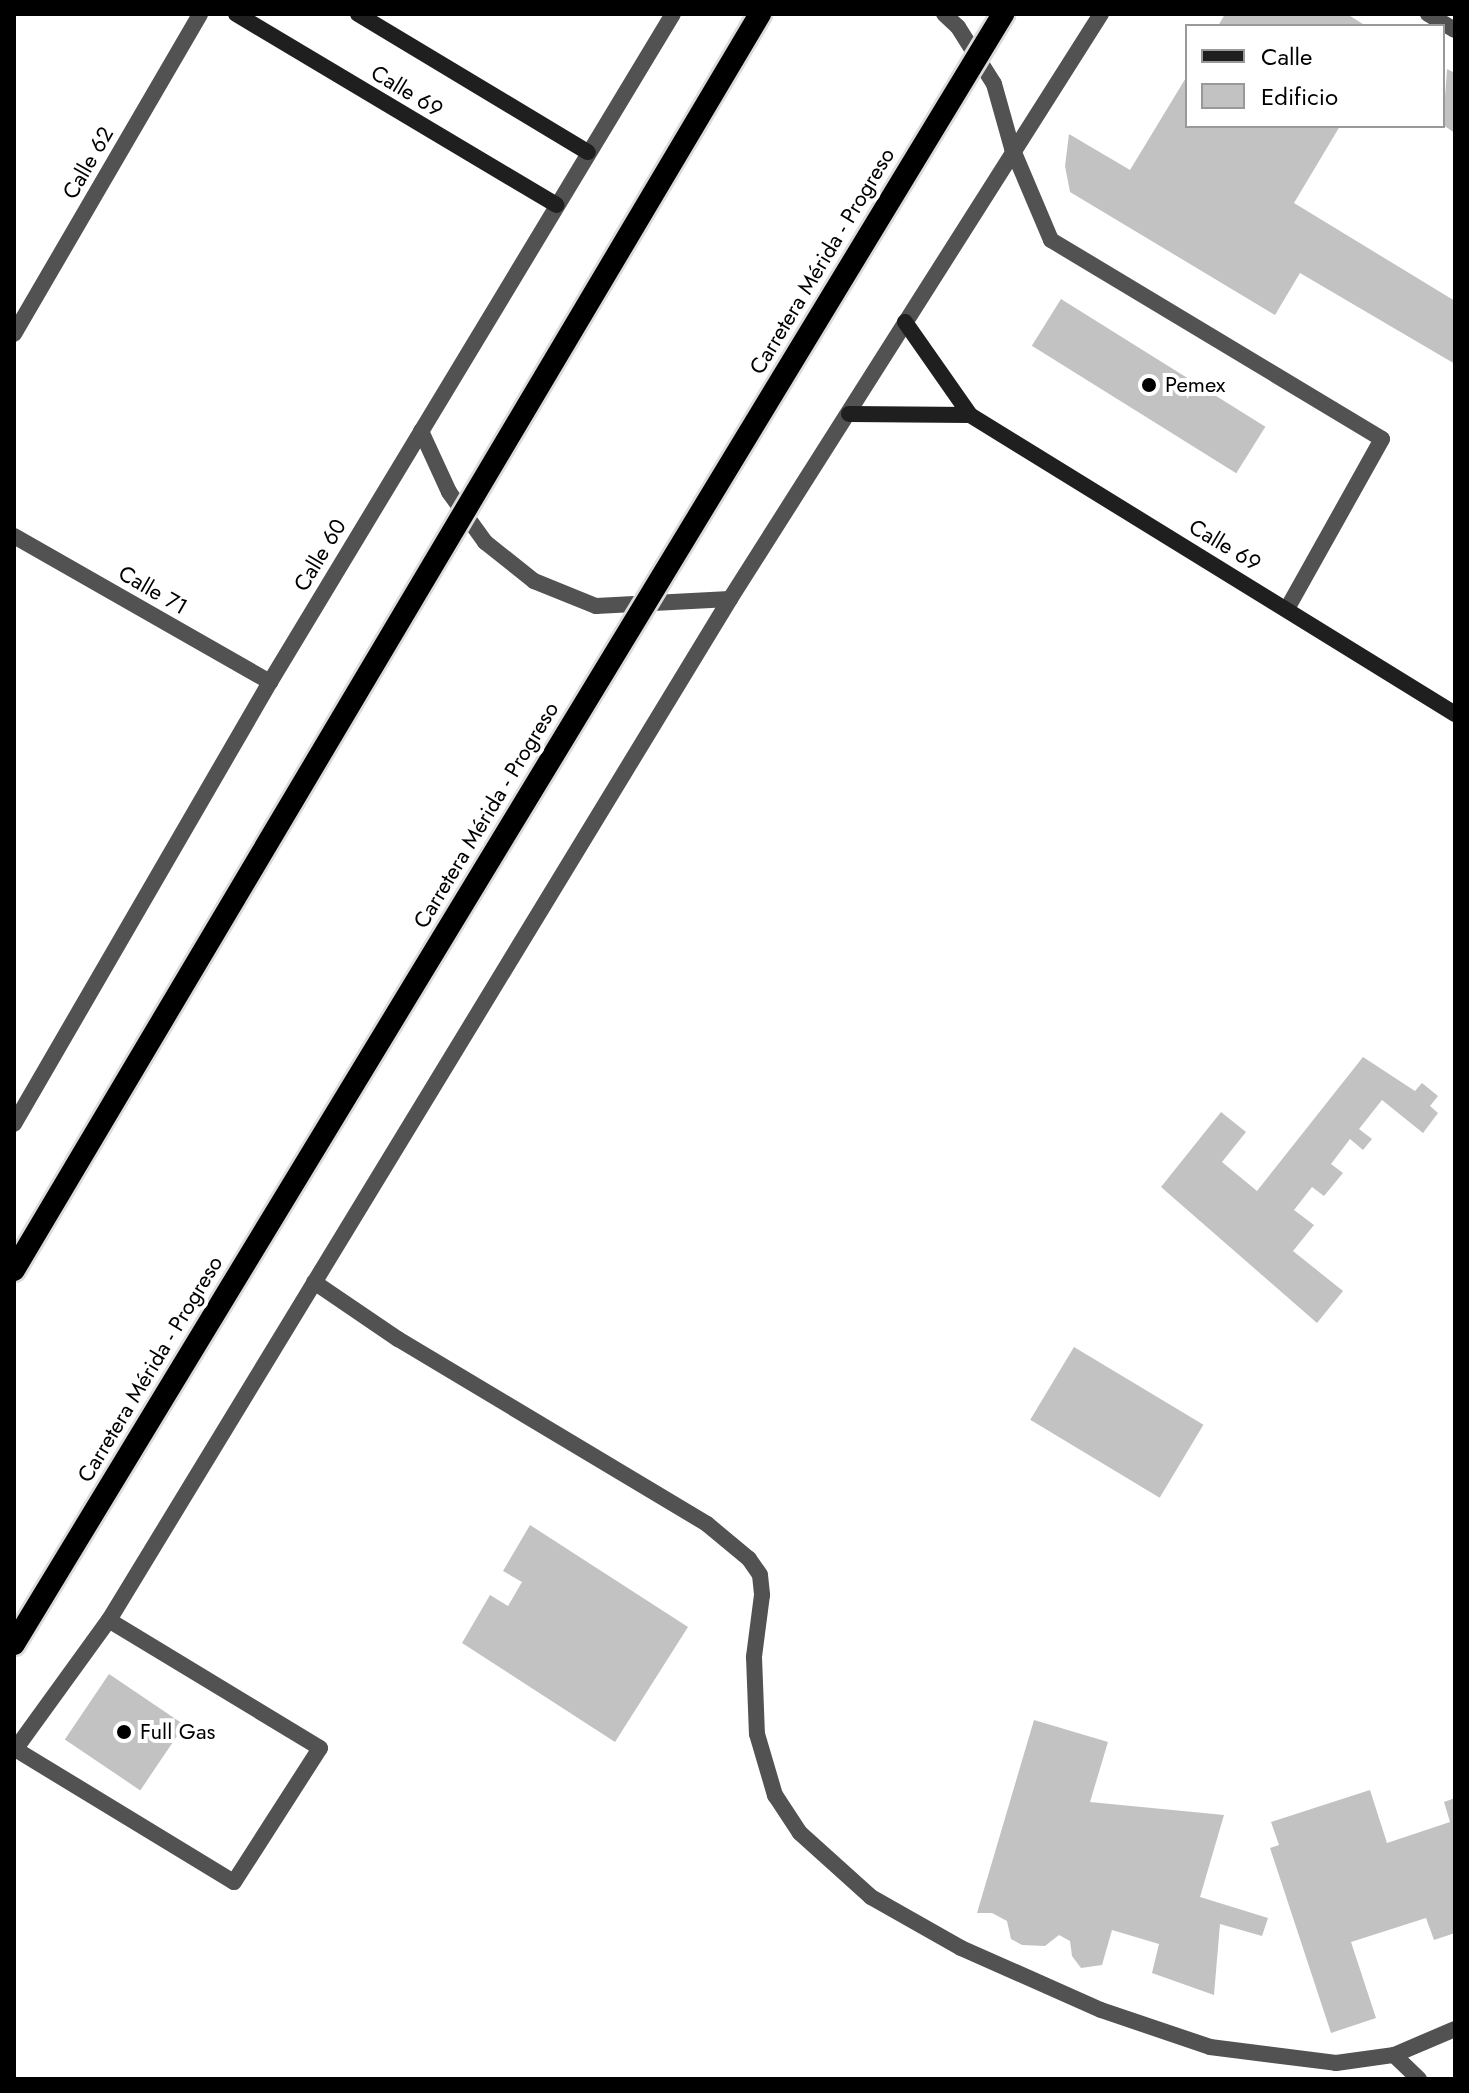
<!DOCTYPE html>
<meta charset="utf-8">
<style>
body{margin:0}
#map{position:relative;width:1469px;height:2093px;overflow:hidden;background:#fff;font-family:Jost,sans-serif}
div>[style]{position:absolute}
.building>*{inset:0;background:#c2c2c2;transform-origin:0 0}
.service>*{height:16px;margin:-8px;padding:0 8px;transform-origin:8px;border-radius:8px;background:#525252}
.minor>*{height:16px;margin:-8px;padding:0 8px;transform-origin:8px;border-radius:8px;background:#525252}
.tertiary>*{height:16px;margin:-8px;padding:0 8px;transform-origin:8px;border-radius:8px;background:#525252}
.secondary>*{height:16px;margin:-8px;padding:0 8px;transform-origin:8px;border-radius:8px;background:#1f1f1f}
.bridges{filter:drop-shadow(2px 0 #dbdbdb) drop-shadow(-2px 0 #dbdbdb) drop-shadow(0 2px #dbdbdb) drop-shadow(0 -2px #dbdbdb)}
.trunk-bridge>*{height:22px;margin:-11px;padding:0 11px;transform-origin:11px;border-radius:11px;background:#000}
.dots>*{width:22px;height:22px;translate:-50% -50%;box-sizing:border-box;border:4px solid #fff;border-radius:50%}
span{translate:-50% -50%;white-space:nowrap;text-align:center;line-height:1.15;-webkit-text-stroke:8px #fff;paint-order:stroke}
.street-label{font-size:22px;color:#000}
.poi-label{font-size:22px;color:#000}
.left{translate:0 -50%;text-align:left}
.frame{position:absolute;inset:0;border:16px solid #000;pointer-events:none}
.legend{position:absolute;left:1185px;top:24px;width:260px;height:104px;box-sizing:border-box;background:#fff;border:2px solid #999;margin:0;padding:10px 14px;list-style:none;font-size:24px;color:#000}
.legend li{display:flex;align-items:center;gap:16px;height:40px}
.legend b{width:40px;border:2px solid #999}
</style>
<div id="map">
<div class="building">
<div style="clip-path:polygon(1225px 14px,1347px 14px,1366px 26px,1218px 26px)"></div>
<div style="clip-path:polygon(1447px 69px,1455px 73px,1455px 133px,1443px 125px)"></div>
<div style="clip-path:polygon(1187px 76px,1187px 126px,1340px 126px,1294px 203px,1455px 301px,1455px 364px,1300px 273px,1275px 315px,1070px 192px,1065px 166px,1069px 134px,1130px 170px)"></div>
<div style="left:1061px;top:299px;width:241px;height:55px;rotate:32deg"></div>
<div style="clip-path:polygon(1363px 1057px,1415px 1091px,1422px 1083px,1438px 1096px,1430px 1106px,1438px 1113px,1423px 1133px,1382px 1100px,1359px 1129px,1372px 1139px,1363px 1150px,1350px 1139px,1331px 1164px,1343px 1173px,1324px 1196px,1312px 1187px,1294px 1210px,1314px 1225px,1293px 1251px,1343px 1291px,1317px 1323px,1161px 1187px,1221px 1112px,1246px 1132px,1222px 1162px,1257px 1191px)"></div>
<div style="left:1074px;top:1347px;width:151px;height:85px;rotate:31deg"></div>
<div style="clip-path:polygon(530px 1525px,688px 1627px,615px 1742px,462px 1643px,490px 1595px,508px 1606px,522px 1582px,503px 1571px)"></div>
<div style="left:109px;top:1674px;width:91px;height:79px;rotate:34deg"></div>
<div style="clip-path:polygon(1034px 1720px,1108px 1742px,1090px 1802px,1224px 1815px,1200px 1897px,1268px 1918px,1262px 1936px,1220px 1924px,1214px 1995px,1152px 1973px,1159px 1944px,1112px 1930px,1102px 1965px,1081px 1968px,1072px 1956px,1070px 1941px,1059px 1935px,1045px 1946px,1022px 1945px,1011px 1939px,1007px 1921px,992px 1913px,977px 1913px)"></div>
<div style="clip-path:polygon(1370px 1790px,1387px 1843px,1450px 1822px,1444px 1802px,1455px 1798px,1455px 1933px,1434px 1940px,1426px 1918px,1351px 1942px,1376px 2018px,1331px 2033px,1270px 1848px,1279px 1845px,1271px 1822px)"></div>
</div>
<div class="service">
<div style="left:1012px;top:148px;width:100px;rotate:67deg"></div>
<div style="left:1051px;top:240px;width:386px;rotate:31deg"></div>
<div style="left:1382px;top:439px;width:195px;rotate:119.2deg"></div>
<div style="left:15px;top:1749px;width:256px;rotate:31.3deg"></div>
<div style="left:234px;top:1882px;width:159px;rotate:-57.3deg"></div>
<div style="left:320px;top:1748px;width:247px;rotate:-148.8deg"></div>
</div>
<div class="minor">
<div style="left:1428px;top:14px;width:31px;rotate:31deg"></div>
<div style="left:14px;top:334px;width:370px;rotate:-59.8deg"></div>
<div style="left:14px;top:536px;width:295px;rotate:29.7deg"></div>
<div style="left:314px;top:1282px;width:102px;rotate:34.2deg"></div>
<div style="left:398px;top:1339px;width:360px;rotate:30.9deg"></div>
<div style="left:707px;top:1524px;width:55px;rotate:39.8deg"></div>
<div style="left:749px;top:1559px;width:19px;rotate:55deg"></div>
<div style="left:760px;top:1575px;width:20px;rotate:84deg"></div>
<div style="left:762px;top:1595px;width:63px;rotate:97.4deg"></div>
<div style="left:754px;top:1657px;width:77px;rotate:87.8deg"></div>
<div style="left:757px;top:1734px;width:64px;rotate:73.6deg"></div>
<div style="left:775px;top:1795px;width:45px;rotate:56.7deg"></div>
<div style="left:800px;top:1833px;width:96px;rotate:42deg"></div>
<div style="left:871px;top:1897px;width:103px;rotate:29.5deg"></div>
<div style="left:961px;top:1948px;width:153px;rotate:23.9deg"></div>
<div style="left:1101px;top:2010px;width:115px;rotate:18.7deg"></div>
<div style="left:1210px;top:2047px;width:127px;rotate:7.2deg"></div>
<div style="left:1336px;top:2063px;width:59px;rotate:-7.9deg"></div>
<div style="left:1394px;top:2055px;width:66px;rotate:-23.1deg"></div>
<div style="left:1394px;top:2055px;width:35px;rotate:44deg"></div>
</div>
<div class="tertiary">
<div style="left:944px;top:14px;width:19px;rotate:43deg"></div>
<div style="left:958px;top:27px;width:67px;rotate:57.7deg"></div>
<div style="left:994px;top:84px;width:66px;rotate:74.3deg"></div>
<div style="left:421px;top:431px;width:67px;rotate:65.3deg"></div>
<div style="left:449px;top:492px;width:62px;rotate:54.2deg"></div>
<div style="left:485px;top:542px;width:63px;rotate:38.5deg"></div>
<div style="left:534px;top:581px;width:67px;rotate:22deg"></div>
<div style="left:596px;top:606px;width:134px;rotate:-3deg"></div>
<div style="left:14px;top:1124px;width:511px;rotate:-59.92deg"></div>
<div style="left:270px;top:682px;width:780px;rotate:-58.9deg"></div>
<div style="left:14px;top:1751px;width:162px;rotate:-54.1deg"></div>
<div style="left:109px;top:1620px;width:1195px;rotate:-58.69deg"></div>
<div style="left:730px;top:599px;width:693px;rotate:-57.62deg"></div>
</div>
<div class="secondary">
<div style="left:236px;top:14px;width:373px;rotate:30.8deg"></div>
<div style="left:358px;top:14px;width:268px;rotate:31deg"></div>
<div style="left:905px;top:322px;width:113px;rotate:55deg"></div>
<div style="left:970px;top:415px;width:570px;rotate:31.65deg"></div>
<div style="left:849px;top:414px;width:121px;rotate:0.5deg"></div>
</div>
<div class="bridges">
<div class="trunk-bridge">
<div style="left:14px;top:1270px;width:1461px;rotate:-59.29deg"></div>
<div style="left:14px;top:1644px;width:1907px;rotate:-58.75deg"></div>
</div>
</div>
<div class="dots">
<div style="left:1149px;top:385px;background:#000"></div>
<div style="left:124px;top:1732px;background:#000"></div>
</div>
<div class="street-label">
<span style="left:407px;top:91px;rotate:31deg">Calle 69</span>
<span style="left:88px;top:163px;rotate:-60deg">Calle 62</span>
<span style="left:822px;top:261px;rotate:-59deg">Carretera Mérida - Progreso</span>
<span style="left:1225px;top:545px;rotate:31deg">Calle 69</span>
<span style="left:320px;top:555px;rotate:-59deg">Calle 60</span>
<span style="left:153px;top:590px;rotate:30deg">Calle 71</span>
<span style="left:486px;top:815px;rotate:-59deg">Carretera Mérida - Progreso</span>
<span style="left:150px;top:1369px;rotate:-59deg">Carretera Mérida - Progreso</span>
</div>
<div class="poi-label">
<span class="left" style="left:1165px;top:385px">Pemex</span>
<span class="left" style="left:140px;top:1732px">Full Gas</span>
</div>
<div class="frame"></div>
<ul class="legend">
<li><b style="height:10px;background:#1f1f1f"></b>Calle</li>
<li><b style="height:22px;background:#c2c2c2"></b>Edificio</li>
</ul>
</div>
